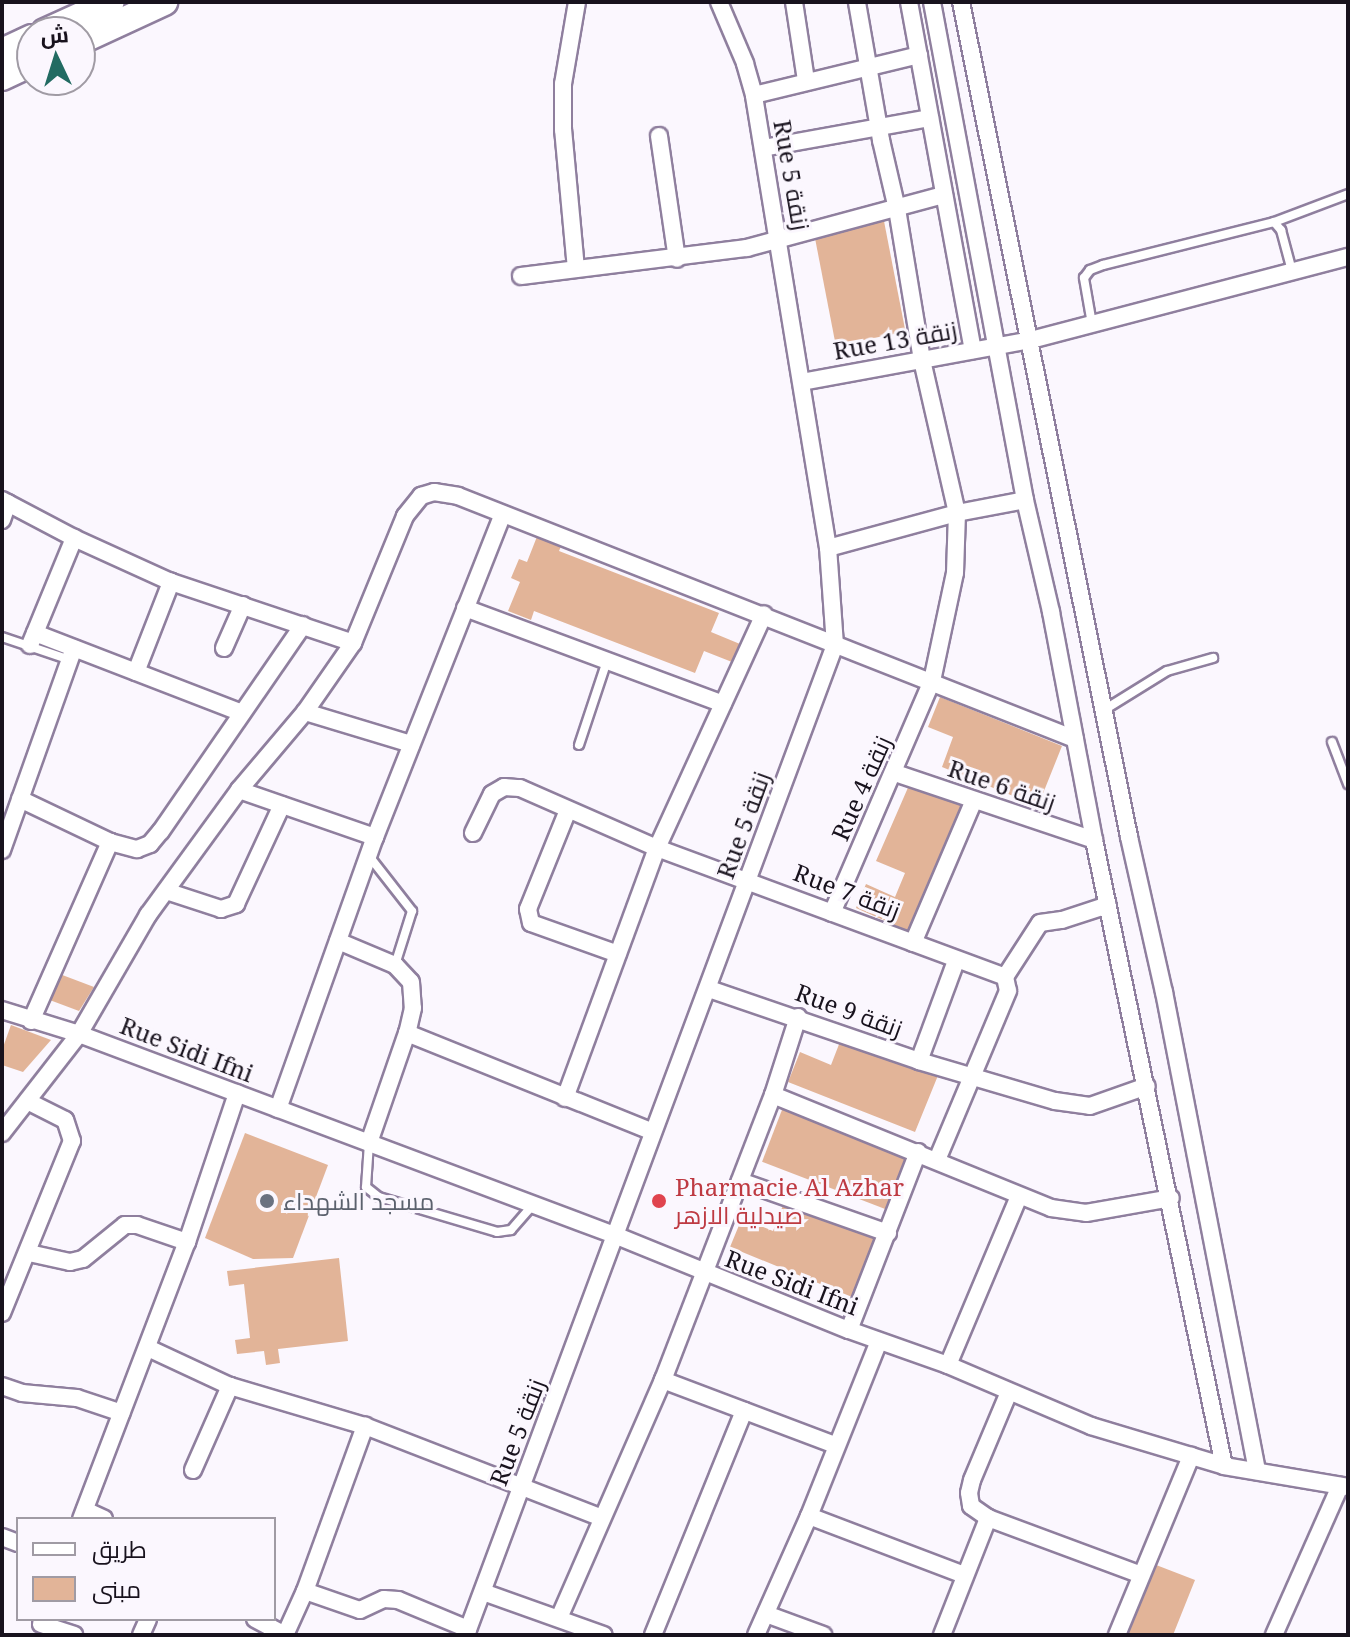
<!DOCTYPE html>
<meta charset="utf-8">
<style>
body{margin:0}
#map{position:relative;width:1350px;height:1637px;overflow:hidden;background:#fbf7fe;font-family:"Noto Serif",Cairo,serif}
div>[style]{position:absolute}
.building>*{inset:0;background:#e2b498;transform-origin:0 0}
.roads{filter:drop-shadow(2px 0 #8f7f9e) drop-shadow(-2px 0 #8f7f9e) drop-shadow(0 2px #8f7f9e) drop-shadow(0 -2px #8f7f9e)}
.service>*{height:8px;margin:-4px;padding:0 4px;transform-origin:4px;border-radius:4px;background:#fff}
.minor>*{height:16px;margin:-8px;padding:0 8px;transform-origin:8px;border-radius:8px;background:#fff}
.primary>*{height:26px;margin:-13px;padding:0 13px;transform-origin:13px;border-radius:13px;background:#fff}
.dots>*{width:22px;height:22px;translate:-50% -50%;box-sizing:border-box;border:4px solid #fbf7fe;border-radius:50%}
span{translate:-50% -50%;white-space:nowrap;text-align:center;line-height:1.15;-webkit-text-stroke:6px #fbf7fe;paint-order:stroke}
.street-label{font-size:24px;color:#18121d}
.health-label{font-size:24px;color:#be3a42}
.left{translate:0 -50%;text-align:left}
.worship-label{font-size:24px;color:#5b616d}
.frame{position:absolute;inset:0;border:4px solid #18121d;pointer-events:none}
.legend{position:absolute;left:16px;top:1517px;width:260px;height:104px;box-sizing:border-box;background:#fbf7fe;border:2px solid #a09ba4;margin:0;padding:10px 14px;list-style:none;font-size:24px;color:#18121d}
.legend li{display:flex;align-items:center;gap:16px;height:40px}
.legend b{width:40px;border:2px solid #a09ba4}
.north{position:absolute;left:16px;top:16px;width:80px;height:80px;box-sizing:border-box;background:#fbf7fe;border:2px solid #a09ba4;border-radius:50%;rotate:356deg;font-size:22px;font-weight:700;line-height:32px;text-align:center;color:#18121d}
.north::after{content:'';display:block;margin:auto;width:28px;height:36px;background:#226b62;clip-path:polygon(50% 0,100% 100%,50% 72%,0 100%)}
</style>
<div id="map">
<div class="building">
<div style="left:883px;top:216px;width:118px;height:71px;rotate:79deg"></div>
<div style="clip-path:polygon(538px 534px,562px 544px,559px 551px,719px 613px,711px 632px,740px 644px,732px 662px,704px 651px,695px 673px,534px 611px,531px 620px,508px 611px,520px 582px,511px 578px,519px 559px,527px 562px)"></div>
<div style="clip-path:polygon(940px 697px,1062px 746px,1038px 806px,942px 767px,953px 737px,928px 727px)"></div>
<div style="clip-path:polygon(910px 783px,969px 808px,915px 934px,856px 908px,866px 884px,895px 897px,905px 873px,876px 861px)"></div>
<div style="clip-path:polygon(57px 973px,94px 987px,79px 1011px,47px 999px)"></div>
<div style="clip-path:polygon(11px 1025px,51px 1040px,23px 1072px,2px 1065px,2px 1050px)"></div>
<div style="clip-path:polygon(843px 1034px,939px 1073px,915px 1132px,788px 1082px,800px 1052px,831px 1065px)"></div>
<div style="left:785px;top:1102px;width:136px;height:64px;rotate:21deg"></div>
<div style="clip-path:polygon(245px 1133px,328px 1165px,293px 1258px,253px 1259px,205px 1238px)"></div>
<div style="clip-path:polygon(785px 1200px,881px 1239px,857px 1299px,730px 1247px,742px 1218px,773px 1231px)"></div>
<div style="clip-path:polygon(339px 1258px,348px 1341px,278px 1349px,280px 1363px,266px 1365px,264px 1351px,237px 1354px,235px 1340px,250px 1338px,244px 1284px,229px 1286px,227px 1271px)"></div>
<div style="clip-path:polygon(1151px 1563px,1195px 1580px,1173px 1635px,1123px 1635px)"></div>
</div>
<div class="roads">
<div class="service">
<div style="left:1274px;top:222px;width:79px;rotate:-20.7deg"></div>
<div style="left:1092px;top:324px;width:47px;rotate:-99.9deg"></div>
<div style="left:1084px;top:278px;width:10px;rotate:-53deg"></div>
<div style="left:1090px;top:270px;width:14px;rotate:-21deg"></div>
<div style="left:1103px;top:265px;width:176px;rotate:-14.1deg"></div>
<div style="left:1274px;top:222px;width:11px;rotate:49deg"></div>
<div style="left:1281px;top:230px;width:42px;rotate:75deg"></div>
<div style="left:2px;top:637px;width:72px;rotate:18.7deg"></div>
<div style="left:1104px;top:710px;width:74px;rotate:-31.8deg"></div>
<div style="left:1167px;top:671px;width:48px;rotate:-15.8deg"></div>
<div style="left:1332px;top:742px;width:45px;rotate:69.1deg"></div>
<div style="left:579px;top:745px;width:89px;rotate:-71.6deg"></div>
<div style="left:369px;top:856px;width:70px;rotate:52deg"></div>
<div style="left:412px;top:911px;width:57px;rotate:107.5deg"></div>
<div style="left:369px;top:1143px;width:44px;rotate:93.9deg"></div>
<div style="left:366px;top:1187px;width:16px;rotate:38deg"></div>
<div style="left:379px;top:1197px;width:123px;rotate:16.5deg"></div>
<div style="left:497px;top:1232px;width:14px;rotate:-8deg"></div>
<div style="left:511px;top:1230px;width:33px;rotate:-49deg"></div>
</div>
<div class="minor">
<div style="left:794px;top:2px;width:79px;rotate:81.3deg"></div>
<div style="left:909px;top:2px;width:354px;rotate:79.6deg"></div>
<div style="left:932px;top:2px;width:507px;rotate:79.42deg"></div>
<div style="left:1025px;top:500px;width:115px;rotate:76.9deg"></div>
<div style="left:1051px;top:612px;width:232px;rotate:79.3deg"></div>
<div style="left:1094px;top:840px;width:639px;rotate:78.27deg"></div>
<div style="left:961px;top:2px;width:852px;rotate:78.62deg"></div>
<div style="left:1129px;top:837px;width:159px;rotate:77.3deg"></div>
<div style="left:1164px;top:992px;width:488px;rotate:79deg"></div>
<div style="left:754px;top:95px;width:170px;rotate:-13.6deg"></div>
<div style="left:659px;top:136px;width:124px;rotate:81.7deg"></div>
<div style="left:763px;top:148px;width:170px;rotate:-10.2deg"></div>
<div style="left:576px;top:269px;width:140px;rotate:-95.3deg"></div>
<div style="left:563px;top:130px;width:46px;rotate:-90deg"></div>
<div style="left:563px;top:84px;width:83px;rotate:-80.3deg"></div>
<div style="left:521px;top:276px;width:228px;rotate:-7.1deg"></div>
<div style="left:747px;top:248px;width:204px;rotate:-15.1deg"></div>
<div style="left:802px;top:382px;width:233px;rotate:-10.4deg"></div>
<div style="left:1031px;top:340px;width:328px;rotate:-14.7deg"></div>
<div style="left:2px;top:500px;width:81px;rotate:27.8deg"></div>
<div style="left:74px;top:538px;width:107px;rotate:24.4deg"></div>
<div style="left:171px;top:582px;width:192px;rotate:18.5deg"></div>
<div style="left:2px;top:520px;width:18px;rotate:-71deg"></div>
<div style="left:828px;top:548px;width:134px;rotate:-15.2deg"></div>
<div style="left:957px;top:513px;width:69px;rotate:-10.8deg"></div>
<div style="left:465px;top:608px;width:275px;rotate:20.4deg"></div>
<div style="left:35px;top:633px;width:222px;rotate:21.1deg"></div>
<div style="left:30px;top:645px;width:116px;rotate:-67.6deg"></div>
<div style="left:224px;top:648px;width:47px;rotate:-66.2deg"></div>
<div style="left:136px;top:672px;width:97px;rotate:-68.7deg"></div>
<div style="left:305px;top:712px;width:111px;rotate:16.8deg"></div>
<div style="left:895px;top:773px;width:210px;rotate:18.6deg"></div>
<div style="left:239px;top:790px;width:144px;rotate:19.1deg"></div>
<div style="left:20px;top:799px;width:100px;rotate:25.5deg"></div>
<div style="left:568px;top:810px;width:107px;rotate:112deg"></div>
<div style="left:528px;top:909px;width:14px;rotate:78deg"></div>
<div style="left:531px;top:923px;width:92px;rotate:19.6deg"></div>
<div style="left:473px;top:833px;width:43px;rotate:-64deg"></div>
<div style="left:492px;top:794px;width:14px;rotate:-30deg"></div>
<div style="left:504px;top:787px;width:16px;rotate:4deg"></div>
<div style="left:520px;top:788px;width:150px;rotate:23.7deg"></div>
<div style="left:657px;top:848px;width:371px;rotate:20.3deg"></div>
<div style="left:1005px;top:977px;width:14px;rotate:78deg"></div>
<div style="left:1008px;top:991px;width:183px;rotate:112.8deg"></div>
<div style="left:2px;top:850px;width:214px;rotate:-70.4deg"></div>
<div style="left:166px;top:891px;width:58px;rotate:18.1deg"></div>
<div style="left:221px;top:909px;width:16px;rotate:-18deg"></div>
<div style="left:236px;top:904px;width:109px;rotate:-65.1deg"></div>
<div style="left:832px;top:913px;width:253px;rotate:-66.7deg"></div>
<div style="left:932px;top:681px;width:110px;rotate:-78deg"></div>
<div style="left:955px;top:573px;width:60px;rotate:-88.1deg"></div>
<div style="left:957px;top:513px;width:157px;rotate:-102.9deg"></div>
<div style="left:922px;top:360px;width:153px;rotate:-99.4deg"></div>
<div style="left:897px;top:209px;width:71px;rotate:-103.1deg"></div>
<div style="left:881px;top:140px;width:140px;rotate:-99.9deg"></div>
<div style="left:338px;top:941px;width:62px;rotate:22.8deg"></div>
<div style="left:395px;top:965px;width:23px;rotate:47deg"></div>
<div style="left:411px;top:982px;width:26px;rotate:86deg"></div>
<div style="left:413px;top:1008px;width:26px;rotate:103deg"></div>
<div style="left:407px;top:1033px;width:116px;rotate:109.1deg"></div>
<div style="left:913px;top:943px;width:153px;rotate:-66.9deg"></div>
<div style="left:1005px;top:977px;width:64px;rotate:-57.1deg"></div>
<div style="left:1040px;top:923px;width:22px;rotate:-8deg"></div>
<div style="left:1062px;top:920px;width:48px;rotate:-18.1deg"></div>
<div style="left:709px;top:989px;width:222px;rotate:18.9deg"></div>
<div style="left:919px;top:1061px;width:142px;rotate:16.4deg"></div>
<div style="left:1055px;top:1101px;width:35px;rotate:8deg"></div>
<div style="left:1090px;top:1106px;width:60px;rotate:-19.3deg"></div>
<div style="left:2px;top:1010px;width:81px;rotate:17.3deg"></div>
<div style="left:79px;top:1034px;width:575px;rotate:20.58deg"></div>
<div style="left:617px;top:1236px;width:250px;rotate:22.1deg"></div>
<div style="left:849px;top:1330px;width:105px;rotate:19.5deg"></div>
<div style="left:948px;top:1365px;width:155px;rotate:23.1deg"></div>
<div style="left:1091px;top:1426px;width:139px;rotate:16.7deg"></div>
<div style="left:1224px;top:1466px;width:126px;rotate:9.6deg"></div>
<div style="left:31px;top:1021px;width:196px;rotate:-66.2deg"></div>
<div style="left:110px;top:842px;width:28px;rotate:15deg"></div>
<div style="left:137px;top:849px;width:14px;rotate:-21deg"></div>
<div style="left:150px;top:844px;width:17px;rotate:-50deg"></div>
<div style="left:161px;top:831px;width:250px;rotate:-55.4deg"></div>
<div style="left:407px;top:1033px;width:265px;rotate:21.9deg"></div>
<div style="left:919px;top:1061px;width:107px;rotate:-69.7deg"></div>
<div style="left:773px;top:1095px;width:300px;rotate:22.1deg"></div>
<div style="left:1051px;top:1208px;width:35px;rotate:8deg"></div>
<div style="left:1086px;top:1213px;width:86px;rotate:-10deg"></div>
<div style="left:565px;top:1098px;width:266px;rotate:-69.8deg"></div>
<div style="left:657px;top:848px;width:257px;rotate:-65.4deg"></div>
<div style="left:278px;top:1109px;width:289px;rotate:-70.4deg"></div>
<div style="left:375px;top:837px;width:347px;rotate:-68.4deg"></div>
<div style="left:2px;top:1133px;width:125px;rotate:-52.1deg"></div>
<div style="left:79px;top:1034px;width:138px;rotate:-59.9deg"></div>
<div style="left:148px;top:915px;width:155px;rotate:-53.9deg"></div>
<div style="left:239px;top:790px;width:102px;rotate:-49.8deg"></div>
<div style="left:305px;top:712px;width:84px;rotate:-55.2deg"></div>
<div style="left:353px;top:643px;width:137px;rotate:-67.7deg"></div>
<div style="left:405px;top:516px;width:26px;rotate:-51deg"></div>
<div style="left:421px;top:496px;width:14px;rotate:-17deg"></div>
<div style="left:434px;top:492px;width:24px;rotate:9deg"></div>
<div style="left:458px;top:496px;width:663px;rotate:21.5deg"></div>
<div style="left:740px;top:1181px;width:157px;rotate:19.4deg"></div>
<div style="left:29px;top:1253px;width:42px;rotate:12.4deg"></div>
<div style="left:70px;top:1262px;width:13px;rotate:-13deg"></div>
<div style="left:83px;top:1259px;width:54px;rotate:-39deg"></div>
<div style="left:125px;top:1225px;width:12px"></div>
<div style="left:137px;top:1225px;width:53px;rotate:18.8deg"></div>
<div style="left:2px;top:1313px;width:186px;rotate:-67.9deg"></div>
<div style="left:72px;top:1141px;width:22px;rotate:-108deg"></div>
<div style="left:65px;top:1120px;width:42px;rotate:-153.4deg"></div>
<div style="left:849px;top:1330px;width:191px;rotate:-68.8deg"></div>
<div style="left:148px;top:1348px;width:90px;rotate:24.9deg"></div>
<div style="left:230px;top:1386px;width:141px;rotate:16.5deg"></div>
<div style="left:365px;top:1426px;width:254px;rotate:21.2deg"></div>
<div style="left:948px;top:1365px;width:183px;rotate:-67.2deg"></div>
<div style="left:663px;top:1380px;width:184px;rotate:20.7deg"></div>
<div style="left:2px;top:1386px;width:21px;rotate:19deg"></div>
<div style="left:22px;top:1393px;width:55px;rotate:5.2deg"></div>
<div style="left:77px;top:1398px;width:47px;rotate:18.4deg"></div>
<div style="left:1009px;top:1392px;width:95px;rotate:112.8deg"></div>
<div style="left:972px;top:1480px;width:13px;rotate:103deg"></div>
<div style="left:969px;top:1493px;width:13px;rotate:81deg"></div>
<div style="left:971px;top:1506px;width:21px;rotate:35deg"></div>
<div style="left:988px;top:1518px;width:163px;rotate:20.4deg"></div>
<div style="left:193px;top:1470px;width:92px;rotate:-66.2deg"></div>
<div style="left:85px;top:1510px;width:21px;rotate:25deg"></div>
<div style="left:809px;top:1516px;width:166px;rotate:20.8deg"></div>
<div style="left:81px;top:1519px;width:297px;rotate:-69.1deg"></div>
<div style="left:187px;top:1242px;width:157px;rotate:-71.4deg"></div>
<div style="left:2px;top:1537px;width:17px;rotate:21deg"></div>
<div style="left:305px;top:1591px;width:58px;rotate:19.1deg"></div>
<div style="left:360px;top:1610px;width:26px;rotate:-25deg"></div>
<div style="left:384px;top:1599px;width:14px;rotate:4deg"></div>
<div style="left:398px;top:1600px;width:76px;rotate:22.5deg"></div>
<div style="left:483px;top:1592px;width:128px;rotate:19.6deg"></div>
<div style="left:766px;top:1614px;width:61px;rotate:20.2deg"></div>
<div style="left:559px;top:1618px;width:260px;rotate:-66.4deg"></div>
<div style="left:663px;top:1380px;width:305px;rotate:-68.9deg"></div>
<div style="left:773px;top:1095px;width:82px;rotate:-72.2deg"></div>
<div style="left:255px;top:1619px;width:34px;rotate:28deg"></div>
<div style="left:41px;top:1624px;width:35px;rotate:18deg"></div>
<div style="left:141px;top:1635px;width:17px;rotate:-66deg"></div>
<div style="left:285px;top:1635px;width:48px;rotate:-65.6deg"></div>
<div style="left:305px;top:1591px;width:176px;rotate:-70deg"></div>
<div style="left:466px;top:1635px;width:1057px;rotate:-69.56deg"></div>
<div style="left:835px;top:645px;width:97px;rotate:-94.1deg"></div>
<div style="left:828px;top:548px;width:459px;rotate:-99.3deg"></div>
<div style="left:754px;top:95px;width:33px;rotate:-106deg"></div>
<div style="left:745px;top:63px;width:66px;rotate:-113.1deg"></div>
<div style="left:653px;top:1635px;width:242px;rotate:-67.9deg"></div>
<div style="left:756px;top:1635px;width:130px;rotate:-66deg"></div>
<div style="left:809px;top:1516px;width:188px;rotate:-68.2deg"></div>
<div style="left:942px;top:1635px;width:126px;rotate:-68.5deg"></div>
<div style="left:1117px;top:1635px;width:194px;rotate:-67.5deg"></div>
<div style="left:1274px;top:1635px;width:163px;rotate:-66.1deg"></div>
</div>
<div class="primary">
<div style="left:45px;top:32px;width:72px;rotate:-24.4deg"></div>
<div style="left:80px;top:41px;width:93px;rotate:-24.9deg"></div>
<div style="left:2px;top:52px;width:33px;rotate:-25deg"></div>
<div style="left:2px;top:77px;width:33px;rotate:-25deg"></div>
</div>
</div>
<div class="dots">
<div style="left:267px;top:1201px;background:#6b7280"></div>
<div style="left:659px;top:1201px;background:#e0444e"></div>
</div>
<div class="street-label">
<span style="left:792px;top:175px;rotate:80deg">Rue 5 زنقة</span>
<span style="left:895px;top:340px;rotate:-10deg">Rue 13 زنقة</span>
<span style="left:1002px;top:785px;rotate:19deg">Rue 6 زنقة</span>
<span style="left:861px;top:788px;rotate:-66deg">Rue 4 زنقة</span>
<span style="left:743px;top:825px;rotate:-70deg">Rue 5 زنقة</span>
<span style="left:847px;top:891px;rotate:21deg">Rue 7 زنقة</span>
<span style="left:849px;top:1010px;rotate:20deg">Rue 9 زنقة</span>
<span style="left:187px;top:1049px;rotate:21deg">Rue Sidi Ifni</span>
<span style="left:792px;top:1282px;rotate:21deg">Rue Sidi Ifni</span>
<span style="left:517px;top:1432px;rotate:-69deg">Rue 5 زنقة</span>
</div>
<div class="health-label">
<span class="left" style="left:675px;top:1201px">Pharmacie Al Azhar<br>صيدلية الازهر</span>
</div>
<div class="worship-label">
<span class="left" style="left:283px;top:1201px">مسجد الشهداء</span>
</div>
<div class="frame"></div>
<ul class="legend">
<li><b style="height:10px;background:#fff"></b>طريق</li>
<li><b style="height:22px;background:#e2b498"></b>مبنى</li>
</ul>
<div class="north">ش</div>
</div>
